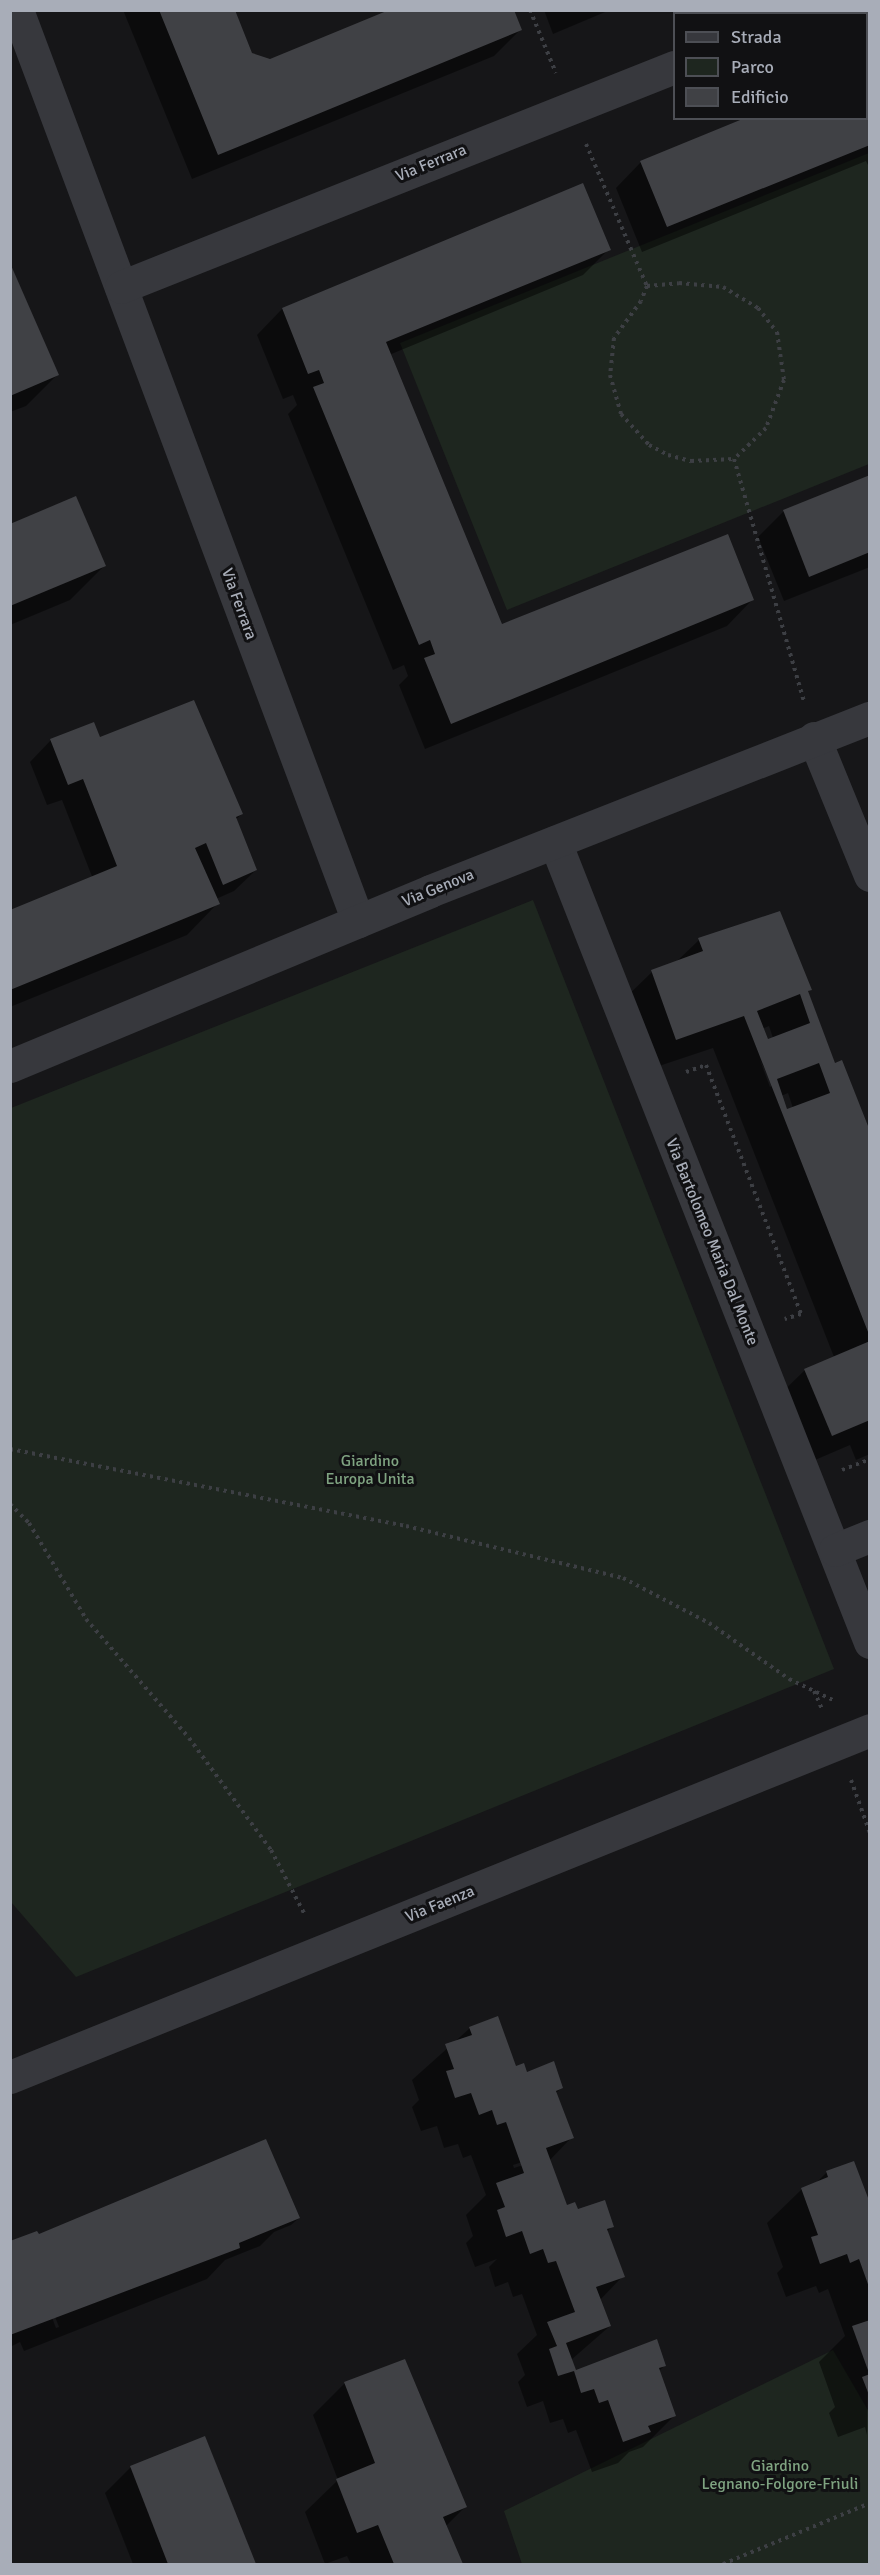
<!DOCTYPE html>
<style>
body{margin:0}
#map{position:relative;width:880px;height:2575px;overflow:hidden;background:#161618;font-family:Signika,sans-serif}
div>[style]{position:absolute}
.green>*{inset:0;background:#1e261f}
.shadow>*{inset:0;background:#0007}
.building>*{inset:0;background:#404145}
.path>*{height:4px;margin-top:-2px;transform-origin:0;background:repeating-linear-gradient(90deg,#3d3f44 0 3px,transparent 0 7.5px)}
.minor>*{height:33px;margin:-16.5px;padding:0 16.5px;transform-origin:16.5px;border-radius:16.5px;background:#37383d}
span{translate:-50% -50%;white-space:nowrap;text-align:center;line-height:1.15;-webkit-text-stroke:6px #111113;paint-order:stroke}
.street-label{font-size:16px;color:#a8adb8}
.park-label{font-size:16px;color:#7fa381}
.frame{position:absolute;inset:0;border:12px solid #a8adb8;pointer-events:none}
.legend{position:absolute;left:673px;top:12px;width:195px;height:108px;box-sizing:border-box;background:#111113;border:2px solid #4d4f55;margin:0;padding:8px 10px;list-style:none;font-size:18px;color:#a8adb8}
.legend li{display:flex;align-items:center;gap:12px;height:30px}
.legend b{width:30px;border:2px solid #4d4f55}
</style>
<div id="map">
<div class="green">
<div style="clip-path:polygon(869px 153px,869px 464px,507px 610px,400px 343px)"></div>
<div style="clip-path:polygon(533px 900px,834px 1669px,76px 1977px,11px 1902px,11px 1108px)"></div>
<div style="clip-path:polygon(833px 2350px,869px 2412px,869px 2564px,522px 2564px,504px 2511px)"></div>
</div>
<div class="shadow">
<div style="clip-path:polygon(123px 10px,233px 10px,251px 54px,270px 60px,520px 30px,494px 56px,192px 179px)"></div>
<div style="clip-path:polygon(544px 10px,610px 10px,553px 34px)"></div>
<div style="clip-path:polygon(870px 70px,870px 169px,866px 161px,642px 252px,616px 188px,641px 162px,866px 118px)"></div>
<div style="clip-path:polygon(583px 185px,609px 249px,583px 275px,389px 355px,501px 626px,752px 600px,727px 626px,425px 749px,399px 685px,408px 676px,404px 665px,393px 670px,288px 414px,297px 405px,293px 395px,283px 399px,257px 335px,282px 309px)"></div>
<div style="clip-path:polygon(10px 267px,57px 375px,26px 406px,10px 412px)"></div>
<div style="clip-path:polygon(870px 477px,870px 567px,784px 601px,758px 537px,784px 511px)"></div>
<div style="clip-path:polygon(10px 526px,104px 566px,70px 600px,10px 625px)"></div>
<div style="clip-path:polygon(99px 739px,242px 814px,235px 820px,256px 870px,234px 891px,216px 899px,218px 903px,187px 935px,10px 1007px,10px 912px,93px 879px,62px 800px,47px 805px,30px 762px,51px 740px)"></div>
<div style="clip-path:polygon(evenodd,699px 940px,810px 989px,807px 993px,834px 1065px,870px 1135px,870px 1454px,856px 1460px,850px 1445px,801px 1466px,773px 1401px,805px 1370px,834px 1357px,713px 1048px,644px 1071px,620px 1003px,652px 972px,676px 962px,699px 940px,769px 1026px,773px 1038px,767px 1041px,762px 1029px,769px 1026px,699px 940px,760px 1060px,773px 1085px,770px 1087px,760px 1060px,699px 940px,788px 1093px,793px 1108px,786px 1110px,781px 1096px,788px 1093px)"></div>
<div style="clip-path:polygon(evenodd,470px 2028px,515px 2068px,562px 2087px,555px 2094px,572px 2137px,549px 2161px,566px 2207px,612px 2226px,607px 2232px,623px 2276px,600px 2300px,610px 2326px,571px 2360px,575px 2372px,664px 2366px,658px 2372px,674px 2416px,643px 2447px,629px 2452px,618px 2463px,592px 2472px,576px 2430px,568px 2433px,563px 2419px,550px 2423px,543px 2401px,527px 2407px,518px 2382px,525px 2375px,517px 2354px,537px 2335px,522px 2294px,513px 2297px,508px 2282px,495px 2287px,489px 2267px,497px 2259px,475px 2267px,466px 2243px,473px 2236px,466px 2215px,486px 2195px,471px 2155px,463px 2158px,458px 2144px,444px 2148px,437px 2126px,421px 2131px,412px 2107px,419px 2100px,412px 2080px,470px 2028px,535px 2158px,535px 2161px,514px 2168px,513px 2165px,535px 2158px)"></div>
<div style="clip-path:polygon(evenodd,266px 2141px,299px 2218px,291px 2225px,274px 2232px,260px 2246px,225px 2260px,207px 2279px,24px 2351px,20px 2342px,10px 2347px,10px 2243px,36px 2237px,266px 2141px,40px 2278px,59px 2327px,56px 2328px,38px 2281px,40px 2278px)"></div>
<div style="clip-path:polygon(827px 2172px,870px 2205px,867px 2435px,865px 2427px,838px 2437px,829px 2413px,835px 2407px,819px 2362px,845px 2336px,828px 2289px,819px 2293px,816px 2286px,786px 2297px,777px 2273px,783px 2267px,767px 2223px,802px 2189px,815px 2184px)"></div>
<div style="clip-path:polygon(404px 2361px,465px 2507px,445px 2527px,462px 2564px,351px 2564px,347px 2556px,325px 2564px,305px 2512px,338px 2480px,313px 2415px,344px 2384px)"></div>
<div style="clip-path:polygon(204px 2438px,254px 2564px,133px 2564px,105px 2493px,130px 2468px)"></div>
</div>
<div class="building">
<div style="clip-path:polygon(159px 10px,235px 10px,252px 53px,270px 59px,389px 10px,514px 10px,522px 30px,218px 155px)"></div>
<div style="clip-path:polygon(870px 68px,870px 145px,667px 227px,640px 161px,745px 118px,867px 118px)"></div>
<div style="clip-path:polygon(583px 183px,611px 250px,386px 342px,502px 624px,728px 534px,754px 600px,451px 724px,424px 658px,435px 654px,430px 640px,419px 645px,313px 387px,324px 383px,319px 370px,308px 374px,282px 308px)"></div>
<div style="clip-path:polygon(10px 263px,59px 375px,10px 396px)"></div>
<div style="clip-path:polygon(870px 475px,870px 552px,809px 577px,783px 510px)"></div>
<div style="clip-path:polygon(76px 496px,106px 566px,10px 606px,10px 524px)"></div>
<div style="clip-path:polygon(194px 700px,243px 814px,236px 817px,257px 870px,223px 885px,206px 843px,195px 848px,220px 904px,10px 990px,10px 910px,117px 866px,83px 779px,68px 785px,50px 739px,94px 722px,100px 737px)"></div>
<div style="clip-path:polygon(evenodd,780px 911px,812px 990px,808px 991px,835px 1063px,842px 1060px,870px 1131px,870px 1337px,744px 1016px,676px 1040px,651px 970px,703px 951px,698px 938px,780px 911px,800px 994px,810px 1023px,768px 1039px,757px 1011px,800px 994px,780px 911px,819px 1063px,830px 1093px,787px 1109px,777px 1079px,819px 1063px)"></div>
<div style="clip-path:polygon(870px 1341px,870px 1420px,832px 1436px,804px 1369px)"></div>
<div style="clip-path:polygon(498px 2016px,516px 2066px,524px 2063px,527px 2072px,554px 2061px,563px 2088px,556px 2091px,574px 2138px,546px 2148px,567px 2205px,575px 2202px,578px 2209px,605px 2200px,614px 2227px,607px 2229px,625px 2277px,596px 2287px,611px 2326px,566px 2343px,576px 2370px,657px 2339px,666px 2366px,659px 2368px,676px 2416px,648px 2426px,651px 2432px,623px 2442px,608px 2400px,599px 2403px,594px 2389px,581px 2393px,574px 2371px,558px 2376px,549px 2349px,557px 2346px,547px 2322px,575px 2312px,556px 2261px,548px 2263px,543px 2249px,530px 2254px,522px 2231px,506px 2237px,497px 2210px,505px 2207px,496px 2183px,524px 2173px,506px 2122px,497px 2125px,492px 2110px,479px 2115px,471px 2093px,455px 2098px,446px 2071px,454px 2069px,445px 2044px,472px 2035px,469px 2027px)"></div>
<div style="clip-path:polygon(266px 2139px,300px 2218px,239px 2243px,240px 2248px,10px 2335px,10px 2241px,37px 2231px,39px 2234px)"></div>
<div style="clip-path:polygon(854px 2161px,870px 2203px,869px 2287px,859px 2259px,850px 2263px,847px 2254px,820px 2264px,811px 2237px,818px 2235px,801px 2188px,828px 2177px,826px 2171px)"></div>
<div style="clip-path:polygon(870px 2320px,870px 2373px,869px 2373px,852px 2326px)"></div>
<div style="clip-path:polygon(405px 2359px,467px 2507px,443px 2517px,463px 2564px,394px 2564px,378px 2525px,357px 2533px,336px 2479px,375px 2463px,344px 2382px)"></div>
<div style="clip-path:polygon(870px 2374px,870px 2395px,869px 2395px,862px 2377px)"></div>
<div style="clip-path:polygon(205px 2436px,256px 2564px,168px 2564px,130px 2466px)"></div>
</div>
<div class="path">
<div style="left:530px;top:10px;width:68px;rotate:67.6deg"></div>
<div style="left:586px;top:144px;width:155px;rotate:66.8deg"></div>
<div style="left:647px;top:286px;width:32px;rotate:-5deg"></div>
<div style="left:679px;top:283px;width:44px;rotate:5.2deg"></div>
<div style="left:723px;top:287px;width:41px;rotate:31deg"></div>
<div style="left:758px;top:308px;width:31px;rotate:52deg"></div>
<div style="left:777px;top:332px;width:49px;rotate:81.7deg"></div>
<div style="left:784px;top:380px;width:51px;rotate:110.6deg"></div>
<div style="left:766px;top:428px;width:45px;rotate:135.9deg"></div>
<div style="left:734px;top:459px;width:253px;rotate:73.9deg"></div>
<div style="left:647px;top:286px;width:16px;rotate:112deg"></div>
<div style="left:641px;top:301px;width:46px;rotate:126.1deg"></div>
<div style="left:614px;top:338px;width:37px;rotate:96deg"></div>
<div style="left:610px;top:375px;width:41px;rotate:74.2deg"></div>
<div style="left:621px;top:414px;width:42px;rotate:47.9deg"></div>
<div style="left:649px;top:445px;width:21px;rotate:28deg"></div>
<div style="left:668px;top:455px;width:24px;rotate:15deg"></div>
<div style="left:691px;top:461px;width:43px;rotate:-2.7deg"></div>
<div style="left:686px;top:1072px;width:21px;rotate:-19deg"></div>
<div style="left:706px;top:1065px;width:267px;rotate:69.1deg"></div>
<div style="left:801px;top:1314px;width:17px;rotate:163deg"></div>
<div style="left:10px;top:1449px;width:403px;rotate:11deg"></div>
<div style="left:406px;top:1526px;width:223px;rotate:13.5deg"></div>
<div style="left:623px;top:1578px;width:97px;rotate:27.6deg"></div>
<div style="left:709px;top:1623px;width:98px;rotate:35deg"></div>
<div style="left:789px;top:1679px;width:51px;rotate:25.6deg"></div>
<div style="left:842px;top:1470px;width:30px;rotate:-21deg"></div>
<div style="left:10px;top:1504px;width:27px;rotate:45deg"></div>
<div style="left:29px;top:1523px;width:112px;rotate:59.3deg"></div>
<div style="left:86px;top:1619px;width:157px;rotate:49.1deg"></div>
<div style="left:189px;top:1738px;width:139px;rotate:53.8deg"></div>
<div style="left:271px;top:1850px;width:73px;rotate:62.4deg"></div>
<div style="left:814px;top:1691px;width:20px;rotate:66deg"></div>
<div style="left:851px;top:1780px;width:56px;rotate:70.3deg"></div>
<div style="left:723px;top:2564px;width:159px;rotate:-22.5deg"></div>
</div>
<div class="minor">
<div style="left:17px;top:10px;width:973px;rotate:69.48deg"></div>
<div style="left:813px;top:14px;width:9px;rotate:-27deg"></div>
<div style="left:121px;top:287px;width:595px;rotate:-21.69deg"></div>
<div style="left:814px;top:738px;width:148px;rotate:67.8deg"></div>
<div style="left:555px;top:842px;width:860px;rotate:68.51deg"></div>
<div style="left:10px;top:1066px;width:455px;rotate:-22.6deg"></div>
<div style="left:430px;top:891px;width:473px;rotate:-21.5deg"></div>
<div style="left:835px;top:1550px;width:38px;rotate:-22deg"></div>
<div style="left:10px;top:2077px;width:927px;rotate:-21.97deg"></div>
</div>
<div class="street-label">
<span style="left:431px;top:163px;rotate:-22deg">Via Ferrara</span>
<span style="left:239px;top:604px;rotate:70deg">Via Ferrara</span>
<span style="left:438px;top:888px;rotate:-22deg">Via Genova</span>
<span style="left:712px;top:1242px;rotate:68deg">Via Bartolomeo Maria Dal Monte</span>
<span style="left:440px;top:1904px;rotate:-22deg">Via Faenza</span>
</div>
<div class="park-label">
<span style="left:370px;top:1470px">Giardino<br>Europa Unita</span>
<span style="left:780px;top:2475px">Giardino<br>Legnano-Folgore-Friuli</span>
</div>
<div class="frame"></div>
<ul class="legend">
<li><b style="height:8px;background:#37383d"></b>Strada</li>
<li><b style="height:16px;background:#1e261f"></b>Parco</li>
<li><b style="height:16px;background:#404145"></b>Edificio</li>
</ul>
</div>
